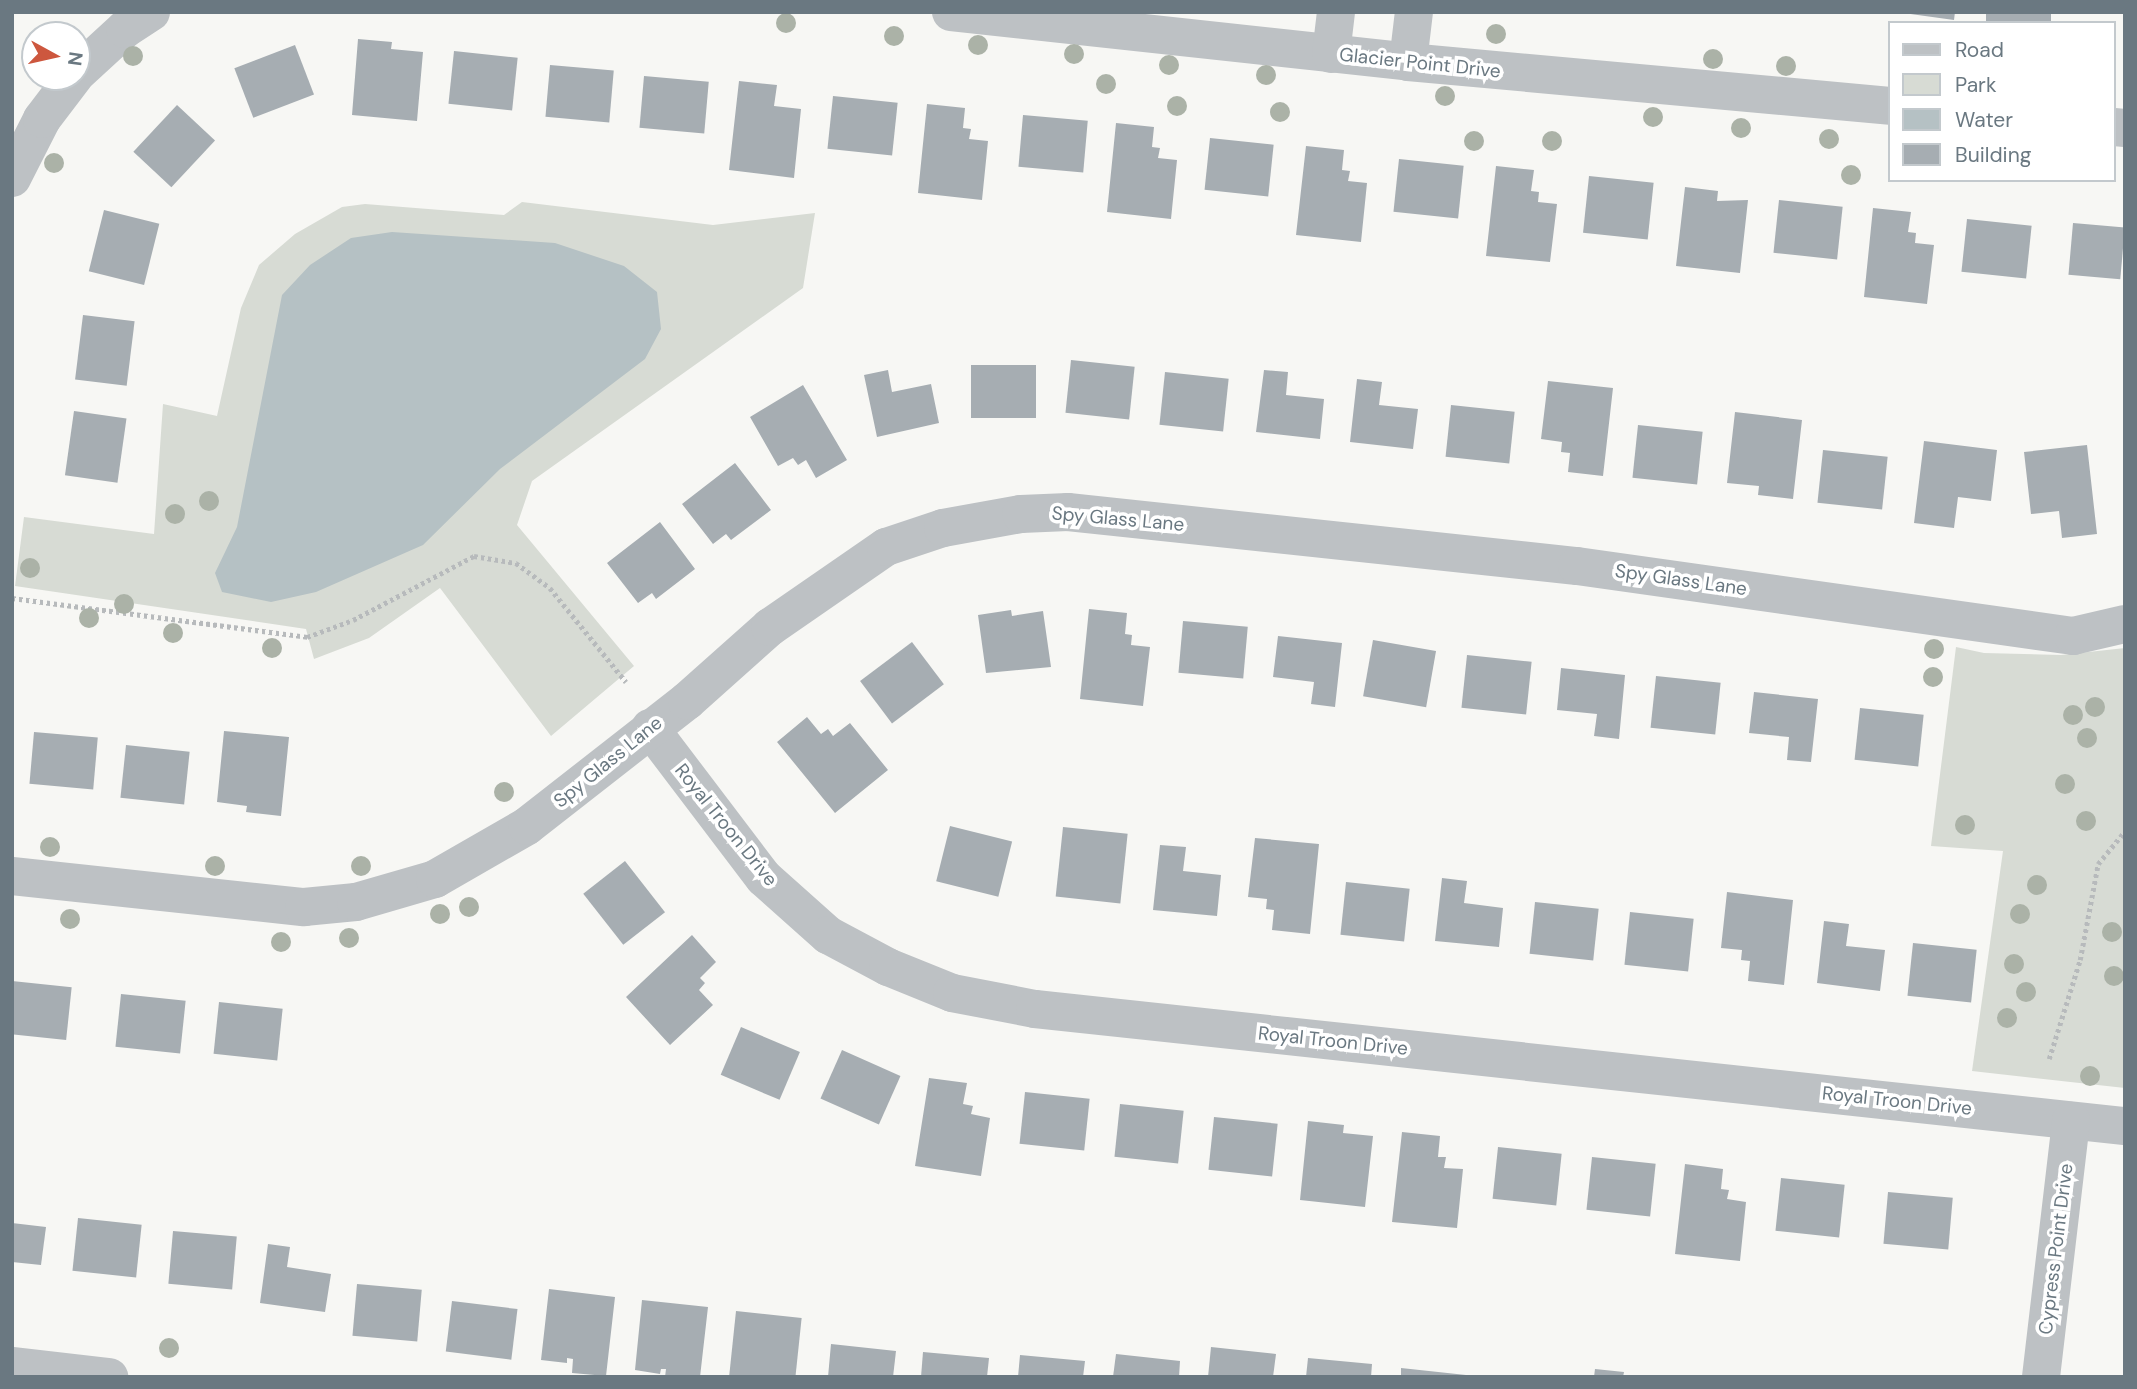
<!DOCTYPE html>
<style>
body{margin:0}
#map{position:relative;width:2137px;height:1389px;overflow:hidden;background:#f7f7f4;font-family:"DM Sans",sans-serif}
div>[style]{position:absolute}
.green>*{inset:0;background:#d7dbd4}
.water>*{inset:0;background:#b5c1c4}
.building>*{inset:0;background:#a6adb2;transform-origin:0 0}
.path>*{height:4.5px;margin-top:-2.25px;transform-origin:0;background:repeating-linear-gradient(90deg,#b7babc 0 3.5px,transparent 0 7px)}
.minor>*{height:38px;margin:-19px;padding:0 19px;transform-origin:19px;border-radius:19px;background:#bdc1c4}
.trees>*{width:20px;height:20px;margin:-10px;border-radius:50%;background:#abb2a7}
span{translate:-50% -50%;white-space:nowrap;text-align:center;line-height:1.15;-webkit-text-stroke:7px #fff;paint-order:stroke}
.street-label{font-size:19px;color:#6a7881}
.frame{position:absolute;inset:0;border:14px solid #6a7881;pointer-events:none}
.legend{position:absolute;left:1888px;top:21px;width:228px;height:161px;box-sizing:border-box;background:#fff;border:2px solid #c3c9cd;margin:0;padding:9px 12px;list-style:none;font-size:21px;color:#6a7881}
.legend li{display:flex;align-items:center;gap:14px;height:35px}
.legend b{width:35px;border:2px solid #c3c9cd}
.north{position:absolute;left:21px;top:21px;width:70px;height:70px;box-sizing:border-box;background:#fff;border:2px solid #c3c9cd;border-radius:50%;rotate:98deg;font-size:19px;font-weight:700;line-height:28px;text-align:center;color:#6a7881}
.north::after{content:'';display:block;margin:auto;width:24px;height:32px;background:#cd573e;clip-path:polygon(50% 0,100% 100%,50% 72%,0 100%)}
</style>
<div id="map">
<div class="green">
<div style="clip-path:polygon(522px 202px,713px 225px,815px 213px,803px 288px,532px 481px,517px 525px,634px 666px,551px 736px,440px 588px,369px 638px,314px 659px,306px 629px,15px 586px,24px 517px,154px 534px,163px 404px,217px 416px,241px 308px,259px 265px,295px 234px,342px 207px,365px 204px,504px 215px)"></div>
<div style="clip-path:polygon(1956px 647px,1984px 653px,2061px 655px,2125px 648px,2125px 1088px,1972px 1071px,2003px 851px,1931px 846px)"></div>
</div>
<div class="water">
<div style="clip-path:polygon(392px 232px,555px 243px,624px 266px,657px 292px,661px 329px,645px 359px,500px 469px,423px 545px,316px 592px,271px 602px,222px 592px,215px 573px,237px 527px,282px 295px,310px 265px,351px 238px)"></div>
</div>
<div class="building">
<div style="clip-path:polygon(1896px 12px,1955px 12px,1954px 20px)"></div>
<div style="left:1986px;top:12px;width:65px;height:11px"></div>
<div style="clip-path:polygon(358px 39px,392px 42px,391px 49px,423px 52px,417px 121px,352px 115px)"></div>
<div style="left:295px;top:45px;width:53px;height:65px;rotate:69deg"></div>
<div style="left:454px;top:51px;width:64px;height:53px;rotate:6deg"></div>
<div style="left:550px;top:65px;width:64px;height:52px;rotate:5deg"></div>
<div style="left:644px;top:76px;width:65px;height:52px;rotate:5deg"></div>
<div style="clip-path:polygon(739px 81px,777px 85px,774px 106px,801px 109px,794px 178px,729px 170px)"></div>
<div style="left:833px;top:96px;width:65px;height:53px;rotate:6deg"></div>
<div style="clip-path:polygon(927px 104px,965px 108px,963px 128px,971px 129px,969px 139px,988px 141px,982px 200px,918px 193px)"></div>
<div style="left:177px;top:105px;width:52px;height:64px;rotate:43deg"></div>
<div style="left:1023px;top:115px;width:65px;height:52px;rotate:5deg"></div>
<div style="clip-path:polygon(1116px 123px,1154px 127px,1152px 147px,1160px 148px,1158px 158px,1177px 160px,1171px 219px,1107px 212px)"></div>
<div style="left:1210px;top:138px;width:64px;height:52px;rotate:6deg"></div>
<div style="clip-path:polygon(1306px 146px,1344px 150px,1342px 170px,1350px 171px,1348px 181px,1367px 183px,1361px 242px,1296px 235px)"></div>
<div style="left:1399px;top:159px;width:65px;height:53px;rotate:6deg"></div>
<div style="clip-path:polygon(1496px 166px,1534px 170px,1531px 191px,1539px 192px,1538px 202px,1557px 204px,1550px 262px,1486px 256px)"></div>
<div style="left:1589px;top:176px;width:65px;height:57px;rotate:6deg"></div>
<div style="clip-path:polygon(1685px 187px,1718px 191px,1717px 201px,1748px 200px,1740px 273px,1676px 266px)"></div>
<div style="left:1779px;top:200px;width:64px;height:53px;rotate:6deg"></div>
<div style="clip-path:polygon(1873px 208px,1911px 212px,1908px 232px,1916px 233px,1915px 243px,1934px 245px,1927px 304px,1864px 297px)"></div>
<div style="left:104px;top:210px;width:57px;height:63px;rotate:14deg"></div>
<div style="left:1967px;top:219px;width:65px;height:53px;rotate:6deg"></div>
<div style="left:2073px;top:223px;width:52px;height:52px;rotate:5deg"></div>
<div style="left:83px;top:315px;width:52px;height:65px;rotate:7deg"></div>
<div style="left:1071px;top:360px;width:64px;height:53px;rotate:6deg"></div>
<div style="left:971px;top:365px;width:65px;height:53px"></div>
<div style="clip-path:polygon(888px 370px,892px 392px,931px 384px,939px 423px,877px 437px,864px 375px)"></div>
<div style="clip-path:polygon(1264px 370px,1288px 372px,1286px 395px,1324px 399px,1320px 439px,1256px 432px)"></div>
<div style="left:1165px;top:372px;width:64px;height:53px;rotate:6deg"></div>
<div style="clip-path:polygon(1357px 379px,1382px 382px,1379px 405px,1418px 409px,1413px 449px,1350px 442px)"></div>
<div style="clip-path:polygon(1548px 381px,1613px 388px,1603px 476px,1568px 472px,1570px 453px,1561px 452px,1562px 442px,1541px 439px)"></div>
<div style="clip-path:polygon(803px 385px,847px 460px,816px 478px,806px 460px,798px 465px,793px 458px,778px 466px,750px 417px)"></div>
<div style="left:1451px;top:405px;width:64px;height:52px;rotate:6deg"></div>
<div style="left:74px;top:411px;width:53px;height:65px;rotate:8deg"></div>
<div style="clip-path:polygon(1735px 412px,1802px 420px,1793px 499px,1758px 495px,1759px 486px,1727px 483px)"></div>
<div style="left:1638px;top:425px;width:65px;height:53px;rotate:6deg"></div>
<div style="clip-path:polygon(1924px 441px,1997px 450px,1991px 501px,1958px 497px,1954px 528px,1914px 523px)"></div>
<div style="clip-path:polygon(2087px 445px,2097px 534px,2062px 538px,2059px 511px,2031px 514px,2024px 452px)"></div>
<div style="left:1823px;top:450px;width:65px;height:53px;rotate:6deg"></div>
<div style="clip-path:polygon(735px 463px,771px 510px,731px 540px,726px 534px,713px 544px,682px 504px)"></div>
<div style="clip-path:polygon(660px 522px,695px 569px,656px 599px,652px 593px,638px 603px,607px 563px)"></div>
<div style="clip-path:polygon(1089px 609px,1127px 613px,1125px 634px,1132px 635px,1131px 645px,1150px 647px,1143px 706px,1080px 699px)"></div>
<div style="clip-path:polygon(1011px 610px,1012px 616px,1043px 611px,1051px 667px,986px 673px,978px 615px)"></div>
<div style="left:1183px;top:621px;width:65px;height:52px;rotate:5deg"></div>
<div style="clip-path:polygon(1278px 636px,1342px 643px,1335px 707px,1311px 704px,1314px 682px,1273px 677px)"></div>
<div style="left:1373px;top:640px;width:64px;height:57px;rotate:10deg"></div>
<div style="left:912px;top:642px;width:53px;height:65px;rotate:53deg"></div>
<div style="left:1467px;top:655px;width:65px;height:53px;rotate:6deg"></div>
<div style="clip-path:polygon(1561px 668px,1625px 675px,1619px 739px,1594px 736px,1597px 714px,1557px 710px)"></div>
<div style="left:1656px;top:676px;width:65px;height:52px;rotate:6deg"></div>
<div style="clip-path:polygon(1754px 692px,1818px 699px,1811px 762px,1787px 760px,1789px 737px,1749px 733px)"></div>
<div style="left:1860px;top:708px;width:64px;height:52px;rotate:6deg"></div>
<div style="clip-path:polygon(807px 717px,821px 734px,828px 729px,833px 736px,850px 723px,888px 770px,835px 813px,777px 742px)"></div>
<div style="clip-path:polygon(224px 731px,289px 737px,281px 816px,246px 812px,247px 806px,217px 802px)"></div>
<div style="left:34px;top:732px;width:64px;height:52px;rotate:5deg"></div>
<div style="left:126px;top:745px;width:64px;height:53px;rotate:6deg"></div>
<div style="left:950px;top:826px;width:64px;height:57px;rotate:14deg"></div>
<div style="left:1063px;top:827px;width:65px;height:70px;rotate:6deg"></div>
<div style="clip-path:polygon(1255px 838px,1319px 844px,1310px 934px,1272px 930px,1274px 910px,1266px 909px,1267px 899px,1248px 897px)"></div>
<div style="clip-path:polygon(1160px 845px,1186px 847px,1183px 871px,1221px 875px,1217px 916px,1153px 910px)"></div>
<div style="left:625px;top:861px;width:65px;height:53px;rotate:52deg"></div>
<div style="clip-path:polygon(1442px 878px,1467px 881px,1464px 903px,1503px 908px,1499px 947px,1435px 941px)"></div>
<div style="left:1346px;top:882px;width:64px;height:53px;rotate:6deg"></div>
<div style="clip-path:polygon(1727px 892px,1793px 900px,1784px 985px,1748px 981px,1750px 961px,1741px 960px,1742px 950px,1721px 948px)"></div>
<div style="left:1535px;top:902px;width:64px;height:52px;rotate:6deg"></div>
<div style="left:1630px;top:912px;width:64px;height:53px;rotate:6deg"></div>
<div style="clip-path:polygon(1824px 921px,1849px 924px,1846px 946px,1885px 950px,1880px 991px,1817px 983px)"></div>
<div style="clip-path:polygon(692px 935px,716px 962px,700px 978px,705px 983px,699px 990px,713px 1005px,670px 1045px,626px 997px)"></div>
<div style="left:1913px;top:943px;width:64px;height:53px;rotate:6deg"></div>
<div style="left:12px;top:981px;width:60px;height:53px;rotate:6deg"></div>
<div style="left:121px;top:994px;width:65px;height:53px;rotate:6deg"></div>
<div style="left:219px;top:1002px;width:64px;height:52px;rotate:6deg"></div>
<div style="left:741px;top:1027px;width:64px;height:52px;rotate:23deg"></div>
<div style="left:842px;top:1050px;width:64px;height:53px;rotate:24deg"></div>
<div style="clip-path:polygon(929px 1078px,967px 1083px,963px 1104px,973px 1106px,971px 1114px,990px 1118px,981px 1176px,915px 1166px)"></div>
<div style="left:1025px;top:1092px;width:65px;height:52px;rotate:6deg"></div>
<div style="left:1120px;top:1104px;width:64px;height:53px;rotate:6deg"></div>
<div style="left:1214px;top:1117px;width:64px;height:53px;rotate:6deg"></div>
<div style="clip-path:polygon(1308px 1121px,1344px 1125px,1343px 1133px,1373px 1136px,1365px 1207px,1300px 1200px)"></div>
<div style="clip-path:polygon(1402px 1132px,1440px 1136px,1438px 1157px,1446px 1157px,1444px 1168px,1463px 1169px,1457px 1228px,1392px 1222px)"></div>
<div style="left:1498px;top:1147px;width:64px;height:52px;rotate:6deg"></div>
<div style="left:1592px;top:1157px;width:64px;height:53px;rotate:6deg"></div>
<div style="clip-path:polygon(1685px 1164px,1723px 1169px,1721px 1189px,1729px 1190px,1727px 1199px,1746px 1202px,1740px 1261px,1675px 1254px)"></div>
<div style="left:1781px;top:1178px;width:64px;height:53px;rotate:6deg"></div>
<div style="left:1888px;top:1192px;width:65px;height:52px;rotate:5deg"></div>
<div style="left:78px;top:1218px;width:64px;height:53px;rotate:6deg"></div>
<div style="clip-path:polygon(12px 1223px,46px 1227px,41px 1265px,12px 1262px)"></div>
<div style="left:173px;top:1231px;width:64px;height:53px;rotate:5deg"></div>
<div style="clip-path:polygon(268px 1244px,290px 1247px,287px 1267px,331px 1274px,325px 1312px,260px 1303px)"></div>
<div style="left:357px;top:1284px;width:65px;height:52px;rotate:5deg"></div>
<div style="clip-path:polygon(549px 1289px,615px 1297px,606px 1376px,572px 1373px,573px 1359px,567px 1358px,567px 1363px,541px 1360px)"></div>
<div style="clip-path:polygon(642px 1300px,708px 1307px,700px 1377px,665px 1377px,666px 1369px,661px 1369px,660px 1374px,635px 1370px)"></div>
<div style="left:452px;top:1301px;width:66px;height:51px;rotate:7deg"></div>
<div style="left:736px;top:1311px;width:66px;height:66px;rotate:6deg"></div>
<div style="clip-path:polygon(831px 1344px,896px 1351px,893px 1377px,828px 1377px)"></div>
<div style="clip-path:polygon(1211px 1347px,1276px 1354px,1273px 1377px,1208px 1377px)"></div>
<div style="clip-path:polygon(923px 1352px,989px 1358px,987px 1377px,921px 1377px)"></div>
<div style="clip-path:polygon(1116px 1354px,1180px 1361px,1179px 1377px,1113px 1377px)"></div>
<div style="clip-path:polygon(1020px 1355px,1085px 1361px,1083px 1377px,1018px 1377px)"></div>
<div style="clip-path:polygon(1308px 1358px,1372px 1364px,1371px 1377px,1306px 1377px)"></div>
<div style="clip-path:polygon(1401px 1368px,1466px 1375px,1466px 1377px,1401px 1377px)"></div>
<div style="clip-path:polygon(1595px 1369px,1624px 1372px,1623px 1377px,1594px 1377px)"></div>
</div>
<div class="path">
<div style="left:12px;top:598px;width:298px;rotate:7.5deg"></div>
<div style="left:307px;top:637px;width:49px;rotate:-20.3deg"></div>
<div style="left:353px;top:620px;width:137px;rotate:-27.9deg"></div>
<div style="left:474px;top:556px;width:43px;rotate:9.5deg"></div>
<div style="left:516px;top:563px;width:42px;rotate:36.3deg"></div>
<div style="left:550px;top:588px;width:121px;rotate:51deg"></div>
<div style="left:2049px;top:1059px;width:104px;rotate:-72.6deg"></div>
<div style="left:2080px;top:960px;width:98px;rotate:-79.4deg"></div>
<div style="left:2098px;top:864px;width:43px;rotate:-50.7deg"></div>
</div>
<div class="minor">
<div style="left:951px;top:12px;width:460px;rotate:6.2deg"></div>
<div style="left:1408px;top:62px;width:484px;rotate:5.2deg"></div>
<div style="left:1331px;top:54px;width:42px;rotate:-83.2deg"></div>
<div style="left:1408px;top:62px;width:50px;rotate:-83.2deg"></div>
<div style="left:77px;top:73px;width:65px;rotate:-42.5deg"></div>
<div style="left:125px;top:29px;width:31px;rotate:-33deg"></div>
<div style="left:2114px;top:127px;width:11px;rotate:5deg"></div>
<div style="left:12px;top:178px;width:66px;rotate:-63deg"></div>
<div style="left:42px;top:119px;width:53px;rotate:-52.7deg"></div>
<div style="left:650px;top:728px;width:188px;rotate:52.8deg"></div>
<div style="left:764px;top:878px;width:86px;rotate:41.7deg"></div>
<div style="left:828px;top:935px;width:68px;rotate:28.1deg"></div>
<div style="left:888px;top:967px;width:69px;rotate:22.1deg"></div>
<div style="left:952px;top:993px;width:85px;rotate:10.9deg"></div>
<div style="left:1035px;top:1009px;width:1096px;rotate:6.13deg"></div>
<div style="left:12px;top:876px;width:294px;rotate:6.1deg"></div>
<div style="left:304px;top:907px;width:52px;rotate:-5.5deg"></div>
<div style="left:356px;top:902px;width:82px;rotate:-16.2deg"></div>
<div style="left:435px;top:879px;width:106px;rotate:-29.9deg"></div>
<div style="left:527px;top:826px;width:203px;rotate:-38deg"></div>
<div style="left:687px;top:701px;width:111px;rotate:-41.7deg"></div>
<div style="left:770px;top:627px;width:141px;rotate:-34.6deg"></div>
<div style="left:886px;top:547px;width:60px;rotate:-18.4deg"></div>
<div style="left:943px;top:528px;width:79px;rotate:-10.2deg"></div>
<div style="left:1021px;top:514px;width:47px;rotate:-2.4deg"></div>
<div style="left:1068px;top:512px;width:512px;rotate:6.06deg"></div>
<div style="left:1577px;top:566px;width:501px;rotate:8.03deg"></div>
<div style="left:2073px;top:636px;width:53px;rotate:-13deg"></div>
<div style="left:12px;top:1366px;width:98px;rotate:6.5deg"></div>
<div style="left:2041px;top:1377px;width:258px;rotate:-83.3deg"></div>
</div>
<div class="trees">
<div style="left:786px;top:23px"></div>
<div style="left:1496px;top:34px"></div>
<div style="left:894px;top:36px"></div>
<div style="left:978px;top:45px"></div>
<div style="left:1074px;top:54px"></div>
<div style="left:133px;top:56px"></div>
<div style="left:1713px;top:59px"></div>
<div style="left:1169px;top:65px"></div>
<div style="left:1786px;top:66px"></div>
<div style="left:1266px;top:75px"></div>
<div style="left:1106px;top:84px"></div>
<div style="left:1445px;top:96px"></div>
<div style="left:1177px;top:106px"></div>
<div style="left:1280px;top:112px"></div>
<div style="left:1653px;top:117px"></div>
<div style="left:1741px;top:128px"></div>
<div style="left:1829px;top:139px"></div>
<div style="left:1474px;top:141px"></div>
<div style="left:1552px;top:141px"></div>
<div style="left:54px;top:163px"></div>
<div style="left:1851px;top:175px"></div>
<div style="left:209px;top:501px"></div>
<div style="left:175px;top:514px"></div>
<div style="left:30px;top:568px"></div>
<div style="left:124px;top:604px"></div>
<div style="left:89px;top:618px"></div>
<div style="left:173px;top:633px"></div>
<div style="left:272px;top:648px"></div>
<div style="left:1934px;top:649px"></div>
<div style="left:1933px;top:677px"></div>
<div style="left:2095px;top:707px"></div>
<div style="left:2073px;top:715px"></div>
<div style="left:2087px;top:738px"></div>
<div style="left:2065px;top:784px"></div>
<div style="left:504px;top:792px"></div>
<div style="left:2086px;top:821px"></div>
<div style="left:1965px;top:825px"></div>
<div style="left:50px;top:847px"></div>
<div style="left:215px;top:866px"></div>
<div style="left:361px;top:866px"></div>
<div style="left:2037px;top:885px"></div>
<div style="left:469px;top:907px"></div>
<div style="left:440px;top:914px"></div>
<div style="left:2020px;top:914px"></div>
<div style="left:70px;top:919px"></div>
<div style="left:2112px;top:932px"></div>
<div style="left:349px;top:938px"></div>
<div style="left:281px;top:942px"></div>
<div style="left:2014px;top:964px"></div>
<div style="left:2114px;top:976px"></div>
<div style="left:2026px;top:992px"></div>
<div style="left:2007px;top:1018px"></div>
<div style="left:2090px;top:1076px"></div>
<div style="left:169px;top:1348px"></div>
</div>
<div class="street-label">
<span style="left:1420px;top:63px;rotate:6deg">Glacier Point Drive</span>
<span style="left:1118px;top:519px;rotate:5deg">Spy Glass Lane</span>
<span style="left:1681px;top:580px;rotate:8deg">Spy Glass Lane</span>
<span style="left:608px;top:762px;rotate:-39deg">Spy Glass Lane</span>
<span style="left:726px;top:825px;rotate:51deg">Royal Troon Drive</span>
<span style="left:1333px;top:1041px;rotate:6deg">Royal Troon Drive</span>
<span style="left:1897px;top:1101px;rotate:6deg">Royal Troon Drive</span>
<span style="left:2056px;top:1249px;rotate:-83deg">Cypress Point Drive</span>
</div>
<div class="frame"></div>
<ul class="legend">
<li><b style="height:9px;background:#bdc1c4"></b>Road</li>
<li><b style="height:19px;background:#d7dbd4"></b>Park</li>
<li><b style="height:19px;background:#b5c1c4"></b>Water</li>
<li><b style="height:19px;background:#a6adb2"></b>Building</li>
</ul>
<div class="north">N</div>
</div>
